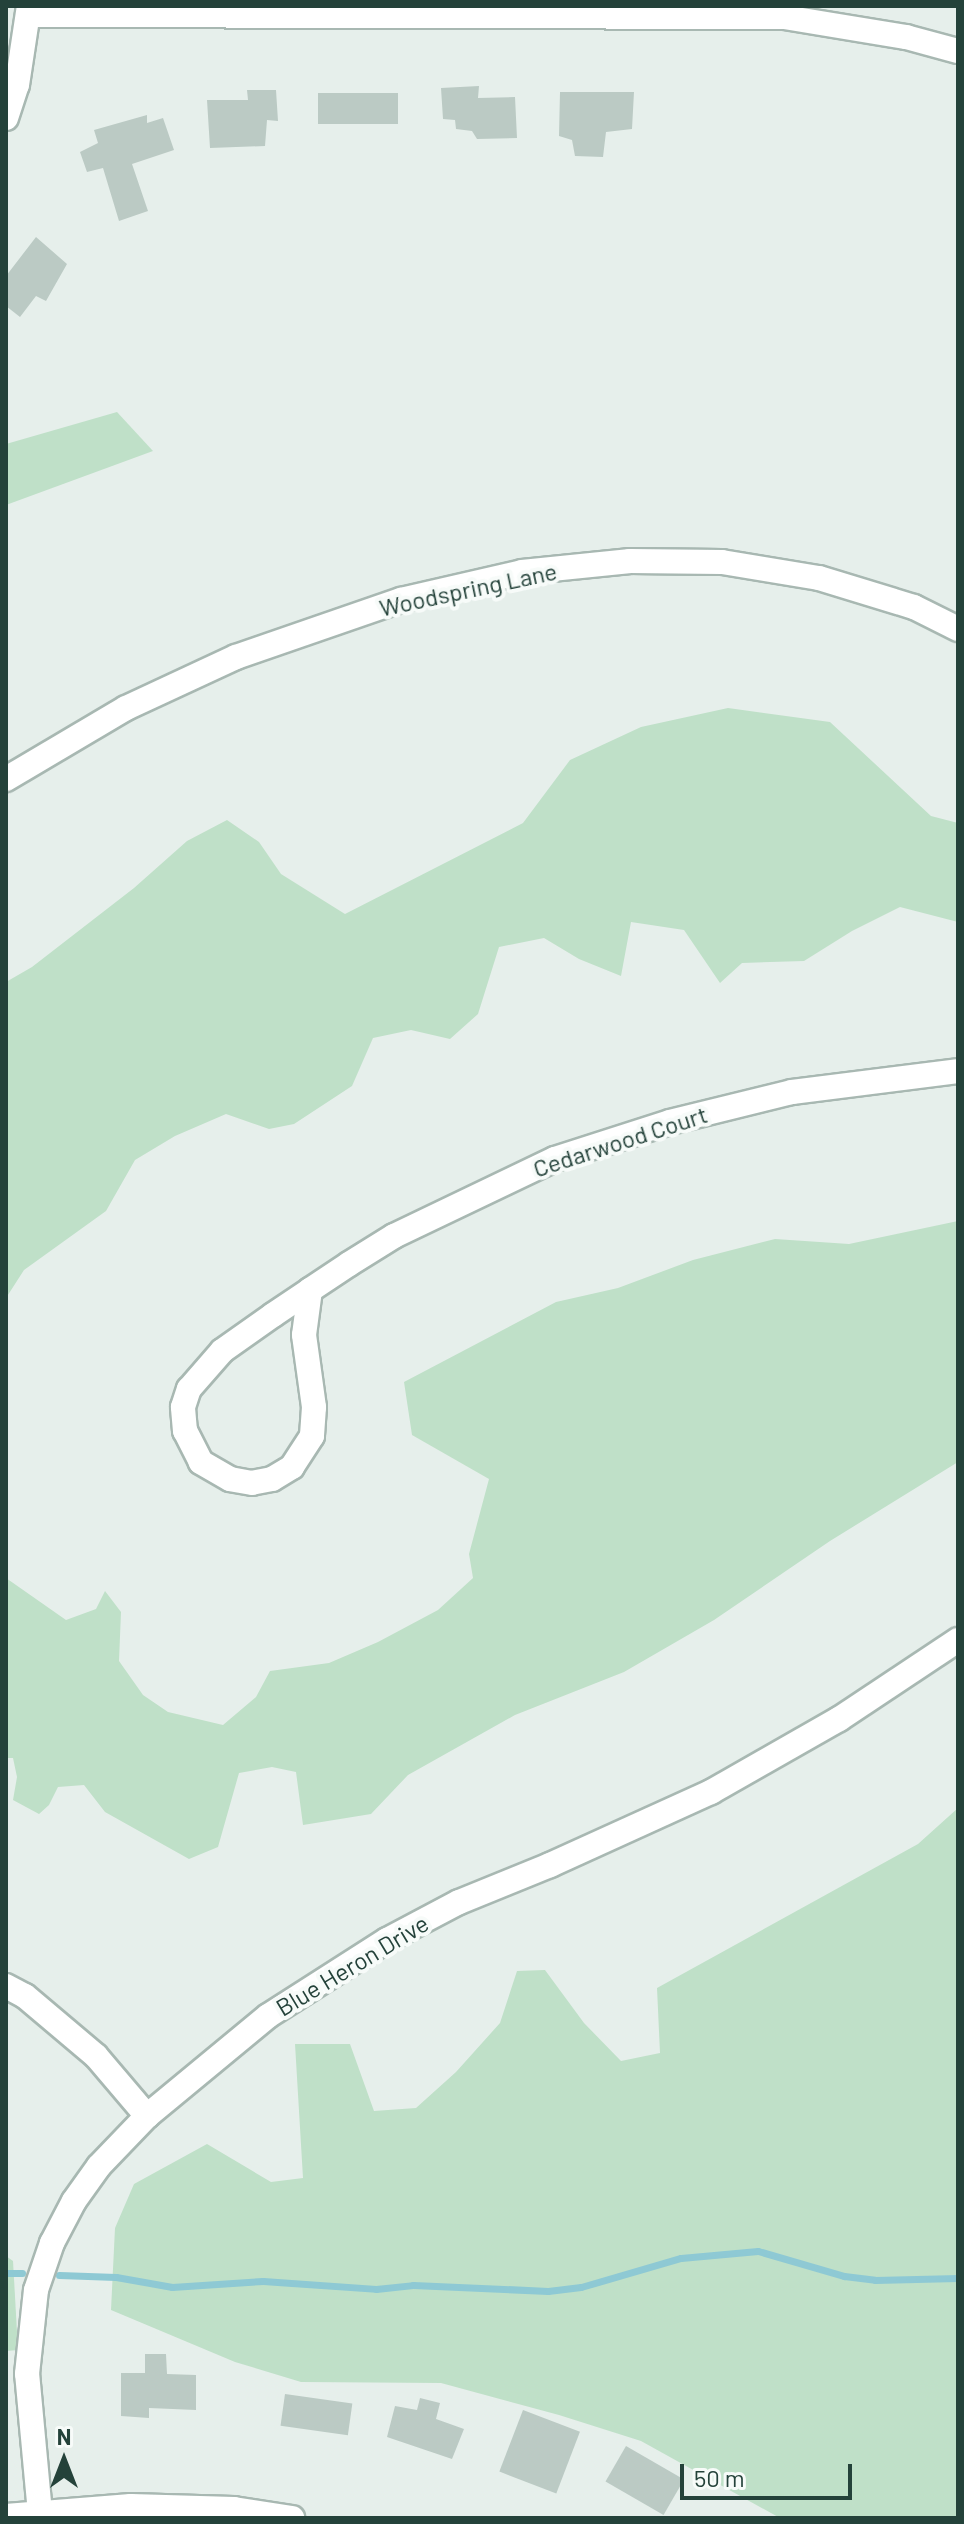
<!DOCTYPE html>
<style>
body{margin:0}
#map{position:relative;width:964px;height:2524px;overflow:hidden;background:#e6efeb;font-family:Barlow,sans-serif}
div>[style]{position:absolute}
.green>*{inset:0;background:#bfe0c8}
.stream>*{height:7px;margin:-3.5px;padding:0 3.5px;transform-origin:3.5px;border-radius:3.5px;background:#8ec9d4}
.building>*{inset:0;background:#bbcac4;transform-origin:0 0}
.roads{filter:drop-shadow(2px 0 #a8b8b2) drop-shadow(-2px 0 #a8b8b2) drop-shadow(0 2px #a8b8b2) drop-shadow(0 -2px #a8b8b2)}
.minor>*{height:24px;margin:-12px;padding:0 12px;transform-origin:12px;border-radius:12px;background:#fff}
span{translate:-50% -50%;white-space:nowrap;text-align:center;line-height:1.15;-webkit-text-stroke:8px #f7fbf9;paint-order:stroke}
.street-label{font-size:24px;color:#24423a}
.frame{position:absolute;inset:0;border:8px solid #24423a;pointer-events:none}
.north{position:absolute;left:24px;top:2420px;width:80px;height:80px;-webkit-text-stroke:6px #f7fbf9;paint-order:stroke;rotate:0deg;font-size:22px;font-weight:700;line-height:32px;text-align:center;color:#24423a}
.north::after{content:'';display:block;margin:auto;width:28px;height:36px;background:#24423a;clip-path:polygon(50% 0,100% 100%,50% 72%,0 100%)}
.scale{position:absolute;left:680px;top:2464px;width:172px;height:36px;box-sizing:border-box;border:4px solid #24423a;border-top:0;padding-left:10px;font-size:24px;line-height:28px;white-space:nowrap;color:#24423a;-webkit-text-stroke:6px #f7fbf9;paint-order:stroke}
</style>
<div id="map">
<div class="green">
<div style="clip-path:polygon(117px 412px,153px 451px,6px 505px,6px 444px)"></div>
<div style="clip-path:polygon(728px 708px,830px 722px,931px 816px,958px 823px,958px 922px,900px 907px,852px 931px,804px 961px,742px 963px,720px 983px,684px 930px,631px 922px,621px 976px,579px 959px,544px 938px,499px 947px,478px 1014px,450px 1039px,411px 1030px,373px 1038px,352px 1086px,294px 1124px,269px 1129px,226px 1114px,175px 1136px,135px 1160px,106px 1211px,24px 1270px,6px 1298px,6px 982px,32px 967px,134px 888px,187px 841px,227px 820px,259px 842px,281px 874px,345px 914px,523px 823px,570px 760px,641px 727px)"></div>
<div style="clip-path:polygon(958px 1221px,958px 1462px,830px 1541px,714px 1620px,624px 1672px,515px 1715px,408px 1775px,371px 1814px,303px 1825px,296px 1772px,272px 1767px,239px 1773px,218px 1847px,189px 1859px,105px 1812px,84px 1785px,58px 1787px,49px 1805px,39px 1814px,13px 1800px,17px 1777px,13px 1758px,6px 1758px,6px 1578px,66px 1620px,96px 1609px,105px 1591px,121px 1612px,119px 1661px,143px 1695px,168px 1712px,223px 1725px,256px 1697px,270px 1671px,329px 1663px,378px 1642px,438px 1610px,473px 1578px,469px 1554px,489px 1479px,412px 1435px,404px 1382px,556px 1302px,618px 1288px,693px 1260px,775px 1239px,849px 1244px)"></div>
<div style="clip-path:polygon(958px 1808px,958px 2518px,780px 2518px,641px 2441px,559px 2415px,441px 2383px,301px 2382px,235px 2362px,111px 2310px,115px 2228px,134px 2184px,207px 2144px,271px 2182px,303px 2178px,295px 2044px,350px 2044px,374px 2111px,416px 2108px,456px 2072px,500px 2023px,517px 1971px,545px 1970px,584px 2023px,621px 2061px,660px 2053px,657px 1988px,918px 1844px)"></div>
<div style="clip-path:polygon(6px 2256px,13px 2261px,18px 2350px,6px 2351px)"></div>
</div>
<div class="stream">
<div style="left:6px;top:2273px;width:16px"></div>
<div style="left:59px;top:2275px;width:57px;rotate:2deg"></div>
<div style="left:116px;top:2277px;width:57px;rotate:10.1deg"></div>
<div style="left:172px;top:2287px;width:91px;rotate:-3.8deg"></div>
<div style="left:263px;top:2281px;width:113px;rotate:4deg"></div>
<div style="left:376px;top:2289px;width:37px;rotate:-6deg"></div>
<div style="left:413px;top:2285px;width:135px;rotate:2.5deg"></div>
<div style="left:548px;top:2291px;width:33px;rotate:-7deg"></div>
<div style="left:581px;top:2287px;width:104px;rotate:-16.2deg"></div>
<div style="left:681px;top:2258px;width:77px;rotate:-5.2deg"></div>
<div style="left:758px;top:2251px;width:90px;rotate:16.2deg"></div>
<div style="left:844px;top:2276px;width:31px;rotate:7deg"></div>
<div style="left:875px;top:2280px;width:83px;rotate:-1.4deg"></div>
</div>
<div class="building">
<div style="clip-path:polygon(479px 86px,478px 98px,515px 97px,517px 138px,477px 139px,472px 131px,456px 129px,455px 120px,443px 119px,441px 88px)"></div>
<div style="clip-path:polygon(247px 90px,276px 90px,278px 121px,267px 120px,265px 146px,210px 148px,207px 100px,248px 100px)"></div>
<div style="clip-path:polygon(560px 92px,634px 92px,632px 129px,606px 132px,603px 157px,575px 156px,572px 140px,559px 136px)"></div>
<div style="left:318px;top:93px;width:80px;height:31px"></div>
<div style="clip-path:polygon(147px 115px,147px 123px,163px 118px,174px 150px,132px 164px,148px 211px,119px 221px,103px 168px,87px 172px,80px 152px,98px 143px,94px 130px)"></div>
<div style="clip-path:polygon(36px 237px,67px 264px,46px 301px,36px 296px,20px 317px,6px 306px,6px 276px)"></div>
<div style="clip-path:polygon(145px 2354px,166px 2354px,167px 2374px,196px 2375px,196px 2410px,149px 2408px,149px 2418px,121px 2416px,121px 2373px,145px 2373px)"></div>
<div style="left:285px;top:2394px;width:68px;height:32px;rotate:8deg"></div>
<div style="clip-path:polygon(420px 2398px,440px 2403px,436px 2419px,464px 2429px,452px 2459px,387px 2437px,395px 2406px,417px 2410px)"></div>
<div style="left:523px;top:2410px;width:61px;height:66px;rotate:21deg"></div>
<div style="left:626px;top:2446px;width:67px;height:41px;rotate:30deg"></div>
</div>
<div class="roads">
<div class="minor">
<div style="left:30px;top:15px;width:754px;rotate:0.15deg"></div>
<div style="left:784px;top:17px;width:124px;rotate:9.3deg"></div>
<div style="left:906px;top:37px;width:54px;rotate:15.1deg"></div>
<div style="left:6px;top:118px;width:35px;rotate:-72deg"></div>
<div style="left:17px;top:85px;width:80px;rotate:-81.4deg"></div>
<div style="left:6px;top:779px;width:139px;rotate:-30.6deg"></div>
<div style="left:126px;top:708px;width:121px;rotate:-24.9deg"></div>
<div style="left:236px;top:657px;width:175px;rotate:-19.1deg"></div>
<div style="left:401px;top:600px;width:124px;rotate:-13deg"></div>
<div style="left:522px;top:572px;width:109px;rotate:-5.8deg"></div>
<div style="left:630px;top:561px;width:92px;rotate:0.6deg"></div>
<div style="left:722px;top:562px;width:98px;rotate:9.4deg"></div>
<div style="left:819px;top:578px;width:99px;rotate:17deg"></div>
<div style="left:914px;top:607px;width:49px;rotate:26.6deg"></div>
<div style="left:310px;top:1290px;width:45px;rotate:97.6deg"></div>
<div style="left:304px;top:1335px;width:73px;rotate:82.1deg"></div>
<div style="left:314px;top:1407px;width:29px;rotate:94deg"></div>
<div style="left:312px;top:1436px;width:37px;rotate:123deg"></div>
<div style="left:292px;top:1467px;width:23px;rotate:149deg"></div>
<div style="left:272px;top:1479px;width:20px;rotate:169deg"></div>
<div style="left:252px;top:1483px;width:22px;rotate:-170deg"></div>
<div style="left:230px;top:1479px;width:34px;rotate:-150deg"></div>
<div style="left:201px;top:1462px;width:35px;rotate:-117deg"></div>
<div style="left:185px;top:1431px;width:24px;rotate:-95deg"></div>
<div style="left:183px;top:1407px;width:19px;rotate:-72deg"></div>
<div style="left:189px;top:1389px;width:50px;rotate:-49deg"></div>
<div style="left:222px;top:1351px;width:62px;rotate:-35.2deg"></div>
<div style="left:273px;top:1315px;width:45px;rotate:-34deg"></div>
<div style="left:310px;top:1290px;width:47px;rotate:-33.7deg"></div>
<div style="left:349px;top:1264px;width:53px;rotate:-31.9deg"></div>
<div style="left:394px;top:1236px;width:178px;rotate:-25.6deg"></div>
<div style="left:555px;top:1159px;width:121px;rotate:-17.8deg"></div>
<div style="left:670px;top:1122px;width:126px;rotate:-13.8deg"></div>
<div style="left:792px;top:1092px;width:167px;rotate:-7.2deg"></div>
<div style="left:6px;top:1986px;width:21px;rotate:28deg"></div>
<div style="left:25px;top:1996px;width:93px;rotate:40.2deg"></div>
<div style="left:96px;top:2056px;width:79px;rotate:49.6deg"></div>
<div style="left:40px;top:2513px;width:140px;rotate:-95.3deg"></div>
<div style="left:27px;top:2374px;width:84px;rotate:-83.9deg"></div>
<div style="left:36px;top:2290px;width:50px;rotate:-71.2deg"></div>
<div style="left:52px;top:2243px;width:47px;rotate:-62.4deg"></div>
<div style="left:74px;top:2201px;width:43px;rotate:-54.5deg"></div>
<div style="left:99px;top:2166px;width:69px;rotate:-46.2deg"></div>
<div style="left:147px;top:2116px;width:157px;rotate:-39.6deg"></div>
<div style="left:268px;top:2016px;width:141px;rotate:-32.6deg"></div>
<div style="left:387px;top:1940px;width:81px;rotate:-27.8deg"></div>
<div style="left:459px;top:1902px;width:98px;rotate:-22.1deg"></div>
<div style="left:550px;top:1865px;width:177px;rotate:-24.4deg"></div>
<div style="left:711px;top:1792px;width:147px;rotate:-29.7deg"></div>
<div style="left:839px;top:1719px;width:143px;rotate:-33.6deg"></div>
<div style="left:6px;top:2516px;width:125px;rotate:-4.6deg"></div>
<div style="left:131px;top:2506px;width:103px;rotate:1.7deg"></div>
<div style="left:234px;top:2509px;width:59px;rotate:8.8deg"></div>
</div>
</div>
<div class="street-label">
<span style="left:468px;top:589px;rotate:-12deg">Woodspring Lane</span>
<span style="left:620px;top:1141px;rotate:-18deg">Cedarwood Court</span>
<span style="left:352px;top:1965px;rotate:-31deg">Blue Heron Drive</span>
</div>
<div class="frame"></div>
<div class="north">N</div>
<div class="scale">50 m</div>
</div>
